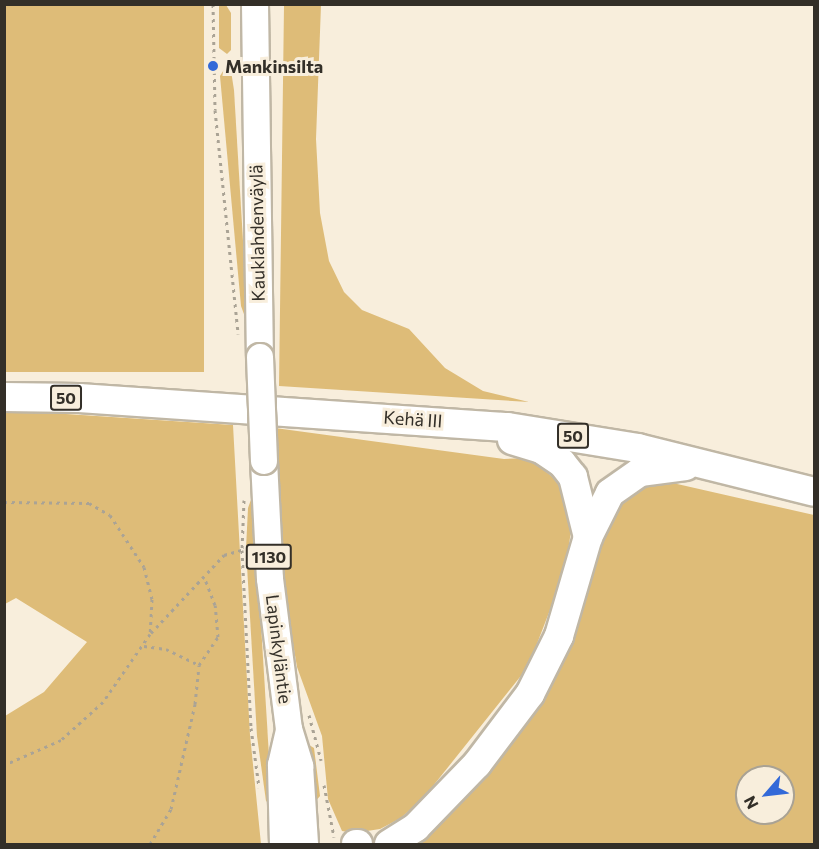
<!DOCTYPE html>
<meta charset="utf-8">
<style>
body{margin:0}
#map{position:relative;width:819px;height:849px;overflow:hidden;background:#f8eedc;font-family:Commissioner,sans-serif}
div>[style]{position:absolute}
.green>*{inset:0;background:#debc78;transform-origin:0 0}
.path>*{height:3px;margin-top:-1.5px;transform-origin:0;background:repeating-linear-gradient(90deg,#aaa395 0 3px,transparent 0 7.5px)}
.roads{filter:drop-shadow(2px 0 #c0b7a5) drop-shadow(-2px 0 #c0b7a5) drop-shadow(0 2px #c0b7a5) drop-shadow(0 -2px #c0b7a5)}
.major>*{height:26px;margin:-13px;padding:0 13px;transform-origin:13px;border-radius:13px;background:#fff}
.highway>*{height:28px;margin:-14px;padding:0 14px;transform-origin:14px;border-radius:14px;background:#fff}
.bridges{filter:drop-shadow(2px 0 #c0b7a5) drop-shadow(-2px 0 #c0b7a5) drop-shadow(0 2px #c0b7a5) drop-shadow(0 -2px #c0b7a5)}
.major-bridge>*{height:26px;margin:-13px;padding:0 13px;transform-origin:13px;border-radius:13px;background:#fff}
.dots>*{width:16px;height:16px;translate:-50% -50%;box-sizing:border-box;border:3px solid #f8eedc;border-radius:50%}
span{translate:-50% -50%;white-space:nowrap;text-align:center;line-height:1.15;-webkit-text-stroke:6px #f8eedc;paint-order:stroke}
.shield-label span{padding:2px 4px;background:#f8eedc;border:2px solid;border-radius:4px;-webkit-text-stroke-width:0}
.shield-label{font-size:16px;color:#332f28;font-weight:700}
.poi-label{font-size:18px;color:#332f28;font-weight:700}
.left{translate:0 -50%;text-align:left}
.street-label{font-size:18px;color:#332f28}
.frame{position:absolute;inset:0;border:6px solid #332f28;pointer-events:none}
.north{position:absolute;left:735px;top:765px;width:60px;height:60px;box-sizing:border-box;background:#f8eedc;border:2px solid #a9a294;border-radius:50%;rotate:242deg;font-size:16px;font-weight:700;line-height:24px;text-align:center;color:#332f28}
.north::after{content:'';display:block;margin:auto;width:21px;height:27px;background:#3369d8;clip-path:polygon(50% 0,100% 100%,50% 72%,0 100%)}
</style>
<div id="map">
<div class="green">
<div style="left:4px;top:5px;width:200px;height:367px"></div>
<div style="clip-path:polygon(219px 5px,226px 5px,231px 13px,231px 50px,227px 54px,219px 48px)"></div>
<div style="clip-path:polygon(284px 5px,321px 5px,316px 139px,320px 213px,329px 261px,344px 292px,362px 310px,409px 329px,445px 368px,483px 391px,529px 402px,279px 386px)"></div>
<div style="clip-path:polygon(225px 68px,231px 71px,234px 90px,248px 325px,241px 306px,220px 76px)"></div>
<div style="clip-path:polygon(5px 410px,233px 425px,250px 735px,261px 844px,5px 844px,5px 716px,44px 692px,87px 642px,16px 598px,5px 604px)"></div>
<div style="clip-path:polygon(275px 428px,504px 459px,529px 458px,560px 483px,573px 518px,565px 571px,528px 667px,425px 796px,401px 818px,380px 829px,354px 833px,342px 831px,328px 799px,322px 736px,297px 667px,283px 584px)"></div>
<div style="clip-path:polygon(evenodd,664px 481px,814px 515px,814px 844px,413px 844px,572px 636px,614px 506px,633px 487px,664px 481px,747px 777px,783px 777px,783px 813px,747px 813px,747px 777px)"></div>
<div style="clip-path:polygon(253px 494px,272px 805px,266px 801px,257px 736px,246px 549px,248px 508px)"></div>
<div style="clip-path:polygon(309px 745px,314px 748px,320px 796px,315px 802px,311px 802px)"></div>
</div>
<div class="path">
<div style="left:213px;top:4px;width:106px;rotate:88.9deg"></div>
<div style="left:215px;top:110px;width:225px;rotate:84.1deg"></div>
<div style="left:244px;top:500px;width:50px;rotate:92.3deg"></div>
<div style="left:242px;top:550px;width:178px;rotate:87.1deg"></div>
<div style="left:251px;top:728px;width:60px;rotate:82.3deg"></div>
<div style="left:4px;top:502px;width:85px;rotate:0.7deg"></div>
<div style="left:89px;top:503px;width:24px;rotate:30deg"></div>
<div style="left:110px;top:515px;width:62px;rotate:56.8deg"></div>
<div style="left:144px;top:567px;width:33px;rotate:76deg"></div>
<div style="left:152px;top:599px;width:35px;rotate:93deg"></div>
<div style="left:150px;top:634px;width:83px;rotate:124.7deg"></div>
<div style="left:103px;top:702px;width:57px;rotate:137.9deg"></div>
<div style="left:61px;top:740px;width:62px;rotate:156.3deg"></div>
<div style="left:151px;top:633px;width:107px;rotate:-46.9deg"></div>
<div style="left:224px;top:555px;width:19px;rotate:-16deg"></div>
<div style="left:144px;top:646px;width:22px;rotate:8deg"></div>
<div style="left:166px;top:649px;width:37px;rotate:26deg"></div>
<div style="left:309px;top:715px;width:47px;rotate:75.1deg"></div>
<div style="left:324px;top:785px;width:53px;rotate:79.1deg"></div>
<div style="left:150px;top:844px;width:41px;rotate:-59deg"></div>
<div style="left:171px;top:809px;width:108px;rotate:-77.1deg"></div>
<div style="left:195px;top:704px;width:39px;rotate:-84deg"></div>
<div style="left:199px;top:665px;width:34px;rotate:-56deg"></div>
<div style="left:218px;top:637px;width:32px;rotate:-95deg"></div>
<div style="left:215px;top:605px;width:30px;rotate:-111deg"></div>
</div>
<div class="roads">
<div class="major">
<div style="left:255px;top:4px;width:353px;rotate:89.2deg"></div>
<div style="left:264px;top:461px;width:118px;rotate:87.1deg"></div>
<div style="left:270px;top:579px;width:151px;rotate:82.8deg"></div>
<div style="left:289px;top:729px;width:39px;rotate:73deg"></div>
<div style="left:300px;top:766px;width:78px;rotate:86.3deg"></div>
<div style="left:283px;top:844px;width:79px;rotate:-91.5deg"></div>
<div style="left:281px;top:765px;width:36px;rotate:-77deg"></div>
</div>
<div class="highway">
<div style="left:4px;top:397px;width:75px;rotate:0.8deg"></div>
<div style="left:79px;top:398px;width:430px;rotate:3.9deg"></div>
<div style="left:508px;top:427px;width:132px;rotate:9.2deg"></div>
<div style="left:638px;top:448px;width:181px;rotate:14deg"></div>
<div style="left:512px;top:440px;width:30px;rotate:17deg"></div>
<div style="left:541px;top:449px;width:25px;rotate:34deg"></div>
<div style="left:562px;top:463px;width:18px;rotate:52deg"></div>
<div style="left:573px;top:477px;width:62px;rotate:76deg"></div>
<div style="left:356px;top:844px;width:2px"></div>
<div style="left:389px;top:844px;width:32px;rotate:-32deg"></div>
<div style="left:416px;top:827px;width:88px;rotate:-45.9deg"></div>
<div style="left:477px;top:764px;width:88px;rotate:-52.9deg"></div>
<div style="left:530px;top:694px;width:65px;rotate:-63.4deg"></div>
<div style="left:559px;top:636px;width:103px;rotate:-73.7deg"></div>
<div style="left:588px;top:537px;width:49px;rotate:-63.4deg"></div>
<div style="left:610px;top:493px;width:37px;rotate:-35deg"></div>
<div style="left:640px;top:472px;width:46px;rotate:-7.4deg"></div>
</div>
</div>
<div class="bridges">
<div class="major-bridge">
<div style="left:260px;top:357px;width:104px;rotate:87.8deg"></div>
</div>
</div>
<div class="dots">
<div style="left:213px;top:66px;background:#3369d8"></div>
</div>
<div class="shield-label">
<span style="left:66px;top:398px">50</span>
<span style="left:573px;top:436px">50</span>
<span style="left:269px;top:557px">1130</span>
</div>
<div class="poi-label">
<span class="left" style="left:225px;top:66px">Mankinsilta</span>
</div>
<div class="street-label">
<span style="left:257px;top:233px;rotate:-91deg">Kauklahdenväylä</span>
<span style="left:413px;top:419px;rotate:4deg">Kehä III</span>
<span style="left:279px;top:649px;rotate:83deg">Lapinkyläntie</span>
</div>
<div class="frame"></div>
<div class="north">N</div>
</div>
